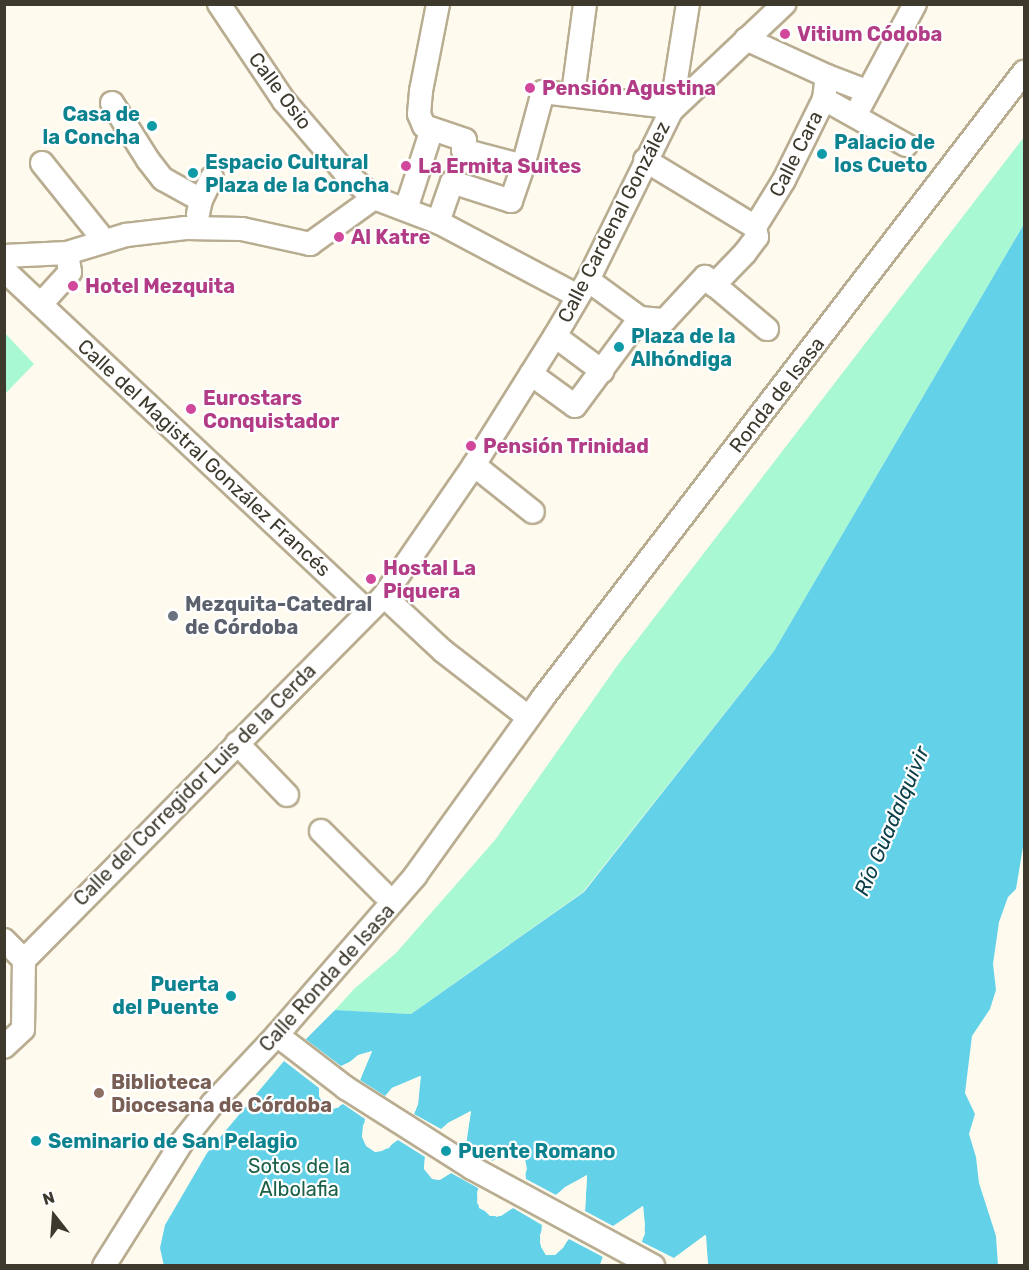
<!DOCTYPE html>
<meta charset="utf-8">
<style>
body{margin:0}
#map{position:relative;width:1029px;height:1270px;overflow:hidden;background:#fffaee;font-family:Rubik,sans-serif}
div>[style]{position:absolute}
.green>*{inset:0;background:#a8f8d3}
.water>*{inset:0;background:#63d2e9}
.pier>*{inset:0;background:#fffaee}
.roads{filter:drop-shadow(2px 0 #b9ad91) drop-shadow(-2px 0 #b9ad91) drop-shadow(0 2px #b9ad91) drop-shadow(0 -2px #b9ad91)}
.minor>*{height:22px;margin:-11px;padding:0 11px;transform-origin:11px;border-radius:11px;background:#fff}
.dots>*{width:16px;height:16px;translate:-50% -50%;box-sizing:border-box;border:3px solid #fff;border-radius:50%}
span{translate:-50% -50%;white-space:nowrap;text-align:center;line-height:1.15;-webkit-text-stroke:4.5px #fff;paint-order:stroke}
.hotel-label{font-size:20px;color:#b23c85;font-weight:700}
.left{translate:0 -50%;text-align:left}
.street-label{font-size:20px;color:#3e392d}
.culture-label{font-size:20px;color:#0d838f;font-weight:700}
.right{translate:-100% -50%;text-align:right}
.worship-label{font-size:20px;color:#5b616d;font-weight:700}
.education-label{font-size:20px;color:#785e54;font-weight:700}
.park-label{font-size:20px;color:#1c6147}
.water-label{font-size:21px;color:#0c404a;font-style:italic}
.frame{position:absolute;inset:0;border:6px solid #3e392d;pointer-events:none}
.north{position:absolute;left:24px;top:1186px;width:60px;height:60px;-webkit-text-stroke:4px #fff;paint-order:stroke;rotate:343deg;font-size:16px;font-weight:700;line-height:24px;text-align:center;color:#3e392d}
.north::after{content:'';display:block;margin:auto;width:21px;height:27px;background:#3e392d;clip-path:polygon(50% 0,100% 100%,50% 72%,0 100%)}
</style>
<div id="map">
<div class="green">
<div style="clip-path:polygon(1024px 137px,1024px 224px,774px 651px,583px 892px,411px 1014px,335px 1010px,354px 989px,396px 953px,495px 840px,617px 666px)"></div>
<div style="clip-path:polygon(4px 332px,34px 364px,5px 394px,4px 394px)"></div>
</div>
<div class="water">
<div style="clip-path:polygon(evenodd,1024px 224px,1024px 841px,1016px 889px,1008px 897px,999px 922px,993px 964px,996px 990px,990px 1009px,972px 1036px,965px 1093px,975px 1114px,969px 1134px,976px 1157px,979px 1183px,996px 1236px,998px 1265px,708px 1265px,705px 1235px,674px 1258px,630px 1265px,645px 1234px,643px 1206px,614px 1226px,600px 1265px,164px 1266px,160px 1248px,165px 1225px,207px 1153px,284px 1061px,335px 1010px,411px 1014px,584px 892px,774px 651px,1024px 224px,372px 1051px,360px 1080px,338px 1108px,324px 1105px,319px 1096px,319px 1088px,358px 1055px,372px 1051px,1024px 224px,420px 1076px,418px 1104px,414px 1114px,389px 1148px,375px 1152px,362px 1137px,363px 1125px,392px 1088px,420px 1076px,1024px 224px,471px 1111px,465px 1145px,451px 1173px,437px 1180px,424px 1169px,425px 1157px,448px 1123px,471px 1111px,1024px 224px,523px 1149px,527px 1169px,513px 1208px,497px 1217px,479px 1208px,477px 1192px,493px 1161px,502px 1155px,523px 1149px,1024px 224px,587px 1175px,585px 1211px,563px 1248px,555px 1255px,546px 1255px,541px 1247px,540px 1235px,556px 1195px,587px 1175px)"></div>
</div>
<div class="pier">
<div style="clip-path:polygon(evenodd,304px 1038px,341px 1066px,372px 1051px,360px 1080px,385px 1096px,392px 1088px,421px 1076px,418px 1104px,414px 1114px,441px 1129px,448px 1123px,471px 1111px,466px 1145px,493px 1161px,502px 1155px,523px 1148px,526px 1179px,556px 1195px,565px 1187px,587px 1175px,585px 1211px,613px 1226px,643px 1206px,645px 1225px,642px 1242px,674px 1258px,706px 1235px,708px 1265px,705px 1266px,703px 1240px,676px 1260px,674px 1266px,627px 1266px,642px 1233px,641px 1210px,616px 1228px,603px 1266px,600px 1265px,603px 1257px,569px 1239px,555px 1255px,546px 1255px,540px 1243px,542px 1225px,513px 1208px,501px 1216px,490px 1216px,477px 1203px,478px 1188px,451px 1173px,440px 1180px,432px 1179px,424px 1169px,425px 1157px,398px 1140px,382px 1151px,375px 1152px,366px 1146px,362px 1137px,365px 1119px,343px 1104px,334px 1109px,324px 1105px,319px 1096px,319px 1088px,284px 1061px,304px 1038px,367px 1056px,357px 1079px,341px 1102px,334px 1106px,326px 1103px,322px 1089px,343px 1068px,367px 1056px,304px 1038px,418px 1080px,415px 1103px,395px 1138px,382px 1148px,372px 1147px,365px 1137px,368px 1121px,394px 1091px,418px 1080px,304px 1038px,468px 1116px,462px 1144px,449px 1171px,440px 1177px,433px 1176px,429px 1173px,426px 1163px,444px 1131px,468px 1116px,304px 1038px,521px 1152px,523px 1179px,511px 1206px,500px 1213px,491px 1214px,480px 1202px,481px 1190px,495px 1163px,521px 1152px,304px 1038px,584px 1179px,582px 1210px,563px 1243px,553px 1252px,548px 1252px,544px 1246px,543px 1235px,558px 1197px,584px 1179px)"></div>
</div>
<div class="roads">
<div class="minor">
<div style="left:219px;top:4px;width:117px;rotate:56.2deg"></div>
<div style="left:284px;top:101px;width:92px;rotate:49.4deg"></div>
<div style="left:344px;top:171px;width:40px;rotate:42deg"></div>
<div style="left:374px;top:198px;width:71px;rotate:20.7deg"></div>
<div style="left:440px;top:223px;width:156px;rotate:27.9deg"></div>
<div style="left:746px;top:39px;width:89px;rotate:24.6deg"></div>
<div style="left:827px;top:76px;width:42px;rotate:21deg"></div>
<div style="left:573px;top:94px;width:91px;rotate:-82.4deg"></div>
<div style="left:824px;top:99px;width:94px;rotate:29.3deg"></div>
<div style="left:112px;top:103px;width:67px;rotate:57.7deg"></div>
<div style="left:148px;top:160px;width:24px;rotate:52deg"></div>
<div style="left:163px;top:179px;width:43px;rotate:28.9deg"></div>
<div style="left:856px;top:114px;width:125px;rotate:-61.8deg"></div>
<div style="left:645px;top:160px;width:129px;rotate:31.3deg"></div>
<div style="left:755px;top:227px;width:10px;rotate:79deg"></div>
<div style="left:757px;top:237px;width:20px;rotate:127deg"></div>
<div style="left:745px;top:253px;width:45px;rotate:134.1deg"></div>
<div style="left:42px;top:163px;width:90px;rotate:51.3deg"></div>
<div style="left:98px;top:233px;width:10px;rotate:66deg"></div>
<div style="left:523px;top:166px;width:77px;rotate:-74.9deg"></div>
<div style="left:543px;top:92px;width:118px;rotate:6.8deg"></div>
<div style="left:660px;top:106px;width:12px;rotate:24deg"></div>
<div style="left:671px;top:111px;width:108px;rotate:-81deg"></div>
<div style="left:406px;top:209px;width:84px;rotate:-72deg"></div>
<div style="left:198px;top:214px;width:14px;rotate:-78deg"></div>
<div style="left:201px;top:200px;width:25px;rotate:-64deg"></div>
<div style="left:438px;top:222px;width:42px;rotate:-70.7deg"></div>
<div style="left:452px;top:182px;width:62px;rotate:17.9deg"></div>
<div style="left:511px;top:201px;width:37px;rotate:-71deg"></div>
<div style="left:523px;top:166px;width:62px;rotate:-165.1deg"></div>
<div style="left:463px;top:150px;width:10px;rotate:-79deg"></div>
<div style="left:465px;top:140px;width:43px;rotate:-161.1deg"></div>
<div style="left:424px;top:126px;width:13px;rotate:-113deg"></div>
<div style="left:419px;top:114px;width:23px;rotate:-85deg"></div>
<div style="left:421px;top:91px;width:89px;rotate:-78.9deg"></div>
<div style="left:755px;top:227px;width:55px;rotate:-58.3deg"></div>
<div style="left:784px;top:180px;width:90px;rotate:-63.7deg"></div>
<div style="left:824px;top:99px;width:23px;rotate:-83deg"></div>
<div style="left:4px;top:256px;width:63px;rotate:-2.7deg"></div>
<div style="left:67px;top:253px;width:62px;rotate:-17deg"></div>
<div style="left:126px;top:235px;width:60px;rotate:-6.7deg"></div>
<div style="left:186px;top:228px;width:56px;rotate:1deg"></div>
<div style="left:242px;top:229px;width:70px;rotate:12.4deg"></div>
<div style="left:310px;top:244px;width:79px;rotate:-35.7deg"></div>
<div style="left:4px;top:270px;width:498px;rotate:43.2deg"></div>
<div style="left:588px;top:280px;width:64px;rotate:36.2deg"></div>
<div style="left:640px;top:318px;width:25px;rotate:5deg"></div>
<div style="left:665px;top:320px;width:59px;rotate:-47.1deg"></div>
<div style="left:705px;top:277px;width:81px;rotate:40deg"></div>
<div style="left:41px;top:304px;width:43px;rotate:-47.8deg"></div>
<div style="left:70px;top:272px;width:19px;rotate:-99deg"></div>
<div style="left:555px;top:336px;width:59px;rotate:36.7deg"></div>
<div style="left:531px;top:374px;width:54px;rotate:36deg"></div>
<div style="left:575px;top:406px;width:109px;rotate:-53.5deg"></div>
<div style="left:474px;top:465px;width:75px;rotate:38.5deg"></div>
<div style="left:384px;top:596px;width:81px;rotate:43deg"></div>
<div style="left:443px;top:651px;width:108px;rotate:37.8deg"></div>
<div style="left:237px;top:743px;width:72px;rotate:46.1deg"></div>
<div style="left:321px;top:831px;width:88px;rotate:45deg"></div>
<div style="left:4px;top:940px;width:28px;rotate:45deg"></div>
<div style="left:24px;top:960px;width:512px;rotate:-45.32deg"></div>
<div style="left:384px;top:596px;width:159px;rotate:-55.5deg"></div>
<div style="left:474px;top:465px;width:152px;rotate:-57.9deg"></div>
<div style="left:555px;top:336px;width:65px;rotate:-59.5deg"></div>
<div style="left:588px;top:280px;width:188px;rotate:-63.8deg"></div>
<div style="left:671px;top:111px;width:156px;rotate:-43.4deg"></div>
<div style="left:277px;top:1035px;width:87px;rotate:37.5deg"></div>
<div style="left:346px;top:1088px;width:149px;rotate:32.4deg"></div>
<div style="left:472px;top:1168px;width:206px;rotate:28.4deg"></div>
<div style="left:4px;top:1047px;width:26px;rotate:-43deg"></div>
<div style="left:23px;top:1029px;width:69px;rotate:-89.2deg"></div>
<div style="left:104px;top:1266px;width:146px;rotate:-57.8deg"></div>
<div style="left:182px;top:1142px;width:50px;rotate:-51.5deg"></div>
<div style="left:213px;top:1103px;width:93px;rotate:-46.7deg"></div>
<div style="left:277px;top:1035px;width:211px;rotate:-49deg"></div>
<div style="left:415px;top:876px;width:218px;rotate:-54.3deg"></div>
<div style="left:542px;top:699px;width:791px;rotate:-52.45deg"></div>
</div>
</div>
<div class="dots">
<div style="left:785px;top:34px;background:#d1479c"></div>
<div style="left:530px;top:88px;background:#d1479c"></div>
<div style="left:152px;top:126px;background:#0f9aa8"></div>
<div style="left:822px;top:154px;background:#0f9aa8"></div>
<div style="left:406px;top:166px;background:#d1479c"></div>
<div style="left:193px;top:173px;background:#0f9aa8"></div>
<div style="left:339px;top:237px;background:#d1479c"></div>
<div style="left:73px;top:286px;background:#d1479c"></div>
<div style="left:619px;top:347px;background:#0f9aa8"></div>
<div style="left:191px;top:409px;background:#d1479c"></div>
<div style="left:471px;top:446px;background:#d1479c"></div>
<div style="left:371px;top:579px;background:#d1479c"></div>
<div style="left:173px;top:616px;background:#6b7280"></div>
<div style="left:231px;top:996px;background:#0f9aa8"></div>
<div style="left:99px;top:1093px;background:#8d6e63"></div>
<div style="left:36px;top:1141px;background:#0f9aa8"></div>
<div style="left:446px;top:1151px;background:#0f9aa8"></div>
</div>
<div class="hotel-label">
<span class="left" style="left:797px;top:34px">Vitium Códoba</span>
<span class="left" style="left:542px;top:88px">Pensión Agustina</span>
<span class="left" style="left:418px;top:166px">La Ermita Suites</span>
<span class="left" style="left:351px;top:237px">Al Katre</span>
<span class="left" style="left:85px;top:286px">Hotel Mezquita</span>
<span class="left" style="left:203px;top:410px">Eurostars<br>Conquistador</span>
<span class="left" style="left:483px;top:446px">Pensión Trinidad</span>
<span class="left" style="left:383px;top:580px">Hostal La<br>Piquera</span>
</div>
<div class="street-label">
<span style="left:280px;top:91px;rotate:53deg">Calle Osio</span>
<span style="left:796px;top:154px;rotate:-63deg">Calle Cara</span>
<span style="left:614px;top:222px;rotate:-63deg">Calle Cardenal González</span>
<span style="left:777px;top:395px;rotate:-52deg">Ronda de Isasa</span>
<span style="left:204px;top:458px;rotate:43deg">Calle del Magistral González Francés</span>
<span style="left:195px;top:785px;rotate:-45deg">Calle del Corregidor Luis de la Cerda</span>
<span style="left:327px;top:978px;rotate:-48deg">Calle Ronda de Isasa</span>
</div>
<div class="culture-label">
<span class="right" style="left:140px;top:126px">Casa de<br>la Concha</span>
<span class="left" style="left:834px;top:154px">Palacio de<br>los Cueto</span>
<span class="left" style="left:205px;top:174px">Espacio Cultural<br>Plaza de la Concha</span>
<span class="left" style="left:631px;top:348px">Plaza de la<br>Alhóndiga</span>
<span class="right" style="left:219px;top:996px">Puerta<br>del Puente</span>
<span class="left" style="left:48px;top:1141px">Seminario de San Pelagio</span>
<span class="left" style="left:458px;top:1151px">Puente Romano</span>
</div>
<div class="worship-label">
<span class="left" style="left:185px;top:616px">Mezquita-Catedral<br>de Córdoba</span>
</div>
<div class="education-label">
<span class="left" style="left:111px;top:1094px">Biblioteca<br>Diocesana de Córdoba</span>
</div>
<div class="park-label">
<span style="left:299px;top:1178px">Sotos de la<br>Albolafia</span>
</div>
<div class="water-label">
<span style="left:892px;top:821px;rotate:-67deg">Río Guadalquivir</span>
</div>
<div class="frame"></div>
<div class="north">N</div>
</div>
